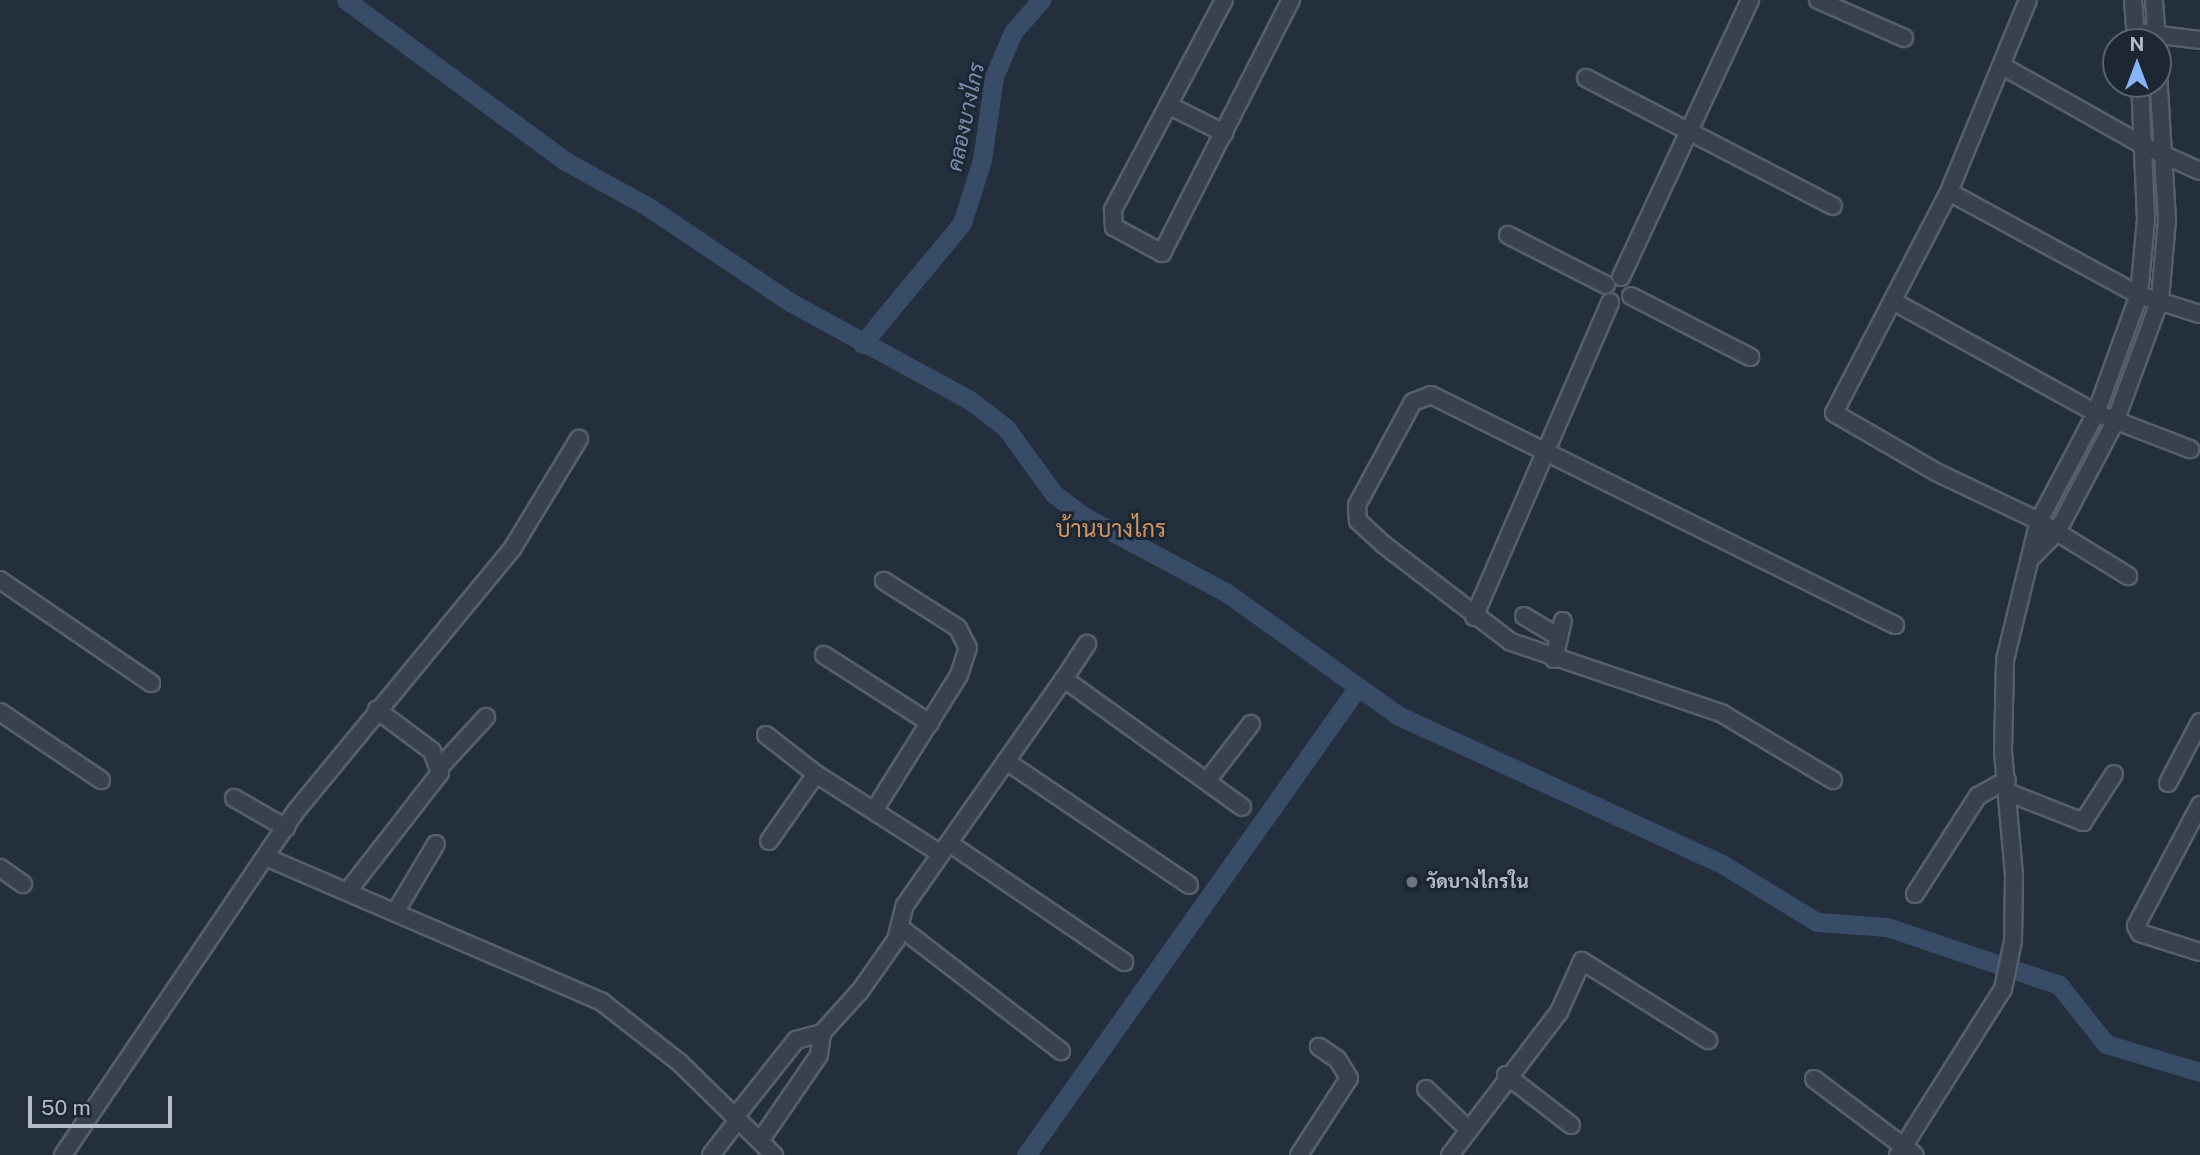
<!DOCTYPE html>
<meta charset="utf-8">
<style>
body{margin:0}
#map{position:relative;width:2200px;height:1155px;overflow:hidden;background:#242f3e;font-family:"Public Sans",Sarabun,sans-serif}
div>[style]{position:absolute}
.canal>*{height:19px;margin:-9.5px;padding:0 9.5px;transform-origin:9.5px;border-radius:9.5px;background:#394c67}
.roads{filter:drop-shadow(2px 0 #565f6c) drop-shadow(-2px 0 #565f6c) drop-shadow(0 2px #565f6c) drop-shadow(0 -2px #565f6c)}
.minor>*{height:16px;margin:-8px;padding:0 8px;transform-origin:8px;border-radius:8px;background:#38414e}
.dots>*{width:19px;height:19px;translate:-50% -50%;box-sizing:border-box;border:4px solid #1d2633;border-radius:50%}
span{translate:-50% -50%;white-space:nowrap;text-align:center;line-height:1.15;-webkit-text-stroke:6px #1d2633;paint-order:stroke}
.poi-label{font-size:19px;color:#b4bcc9;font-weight:700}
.left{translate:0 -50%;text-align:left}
.water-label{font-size:21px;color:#7c92b1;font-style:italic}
.quarter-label{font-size:23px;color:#d59563}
.north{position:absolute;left:2102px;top:28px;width:70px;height:70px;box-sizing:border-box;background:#1d2633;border:2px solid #59626f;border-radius:50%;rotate:0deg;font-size:19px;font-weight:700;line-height:28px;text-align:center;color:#b4bcc9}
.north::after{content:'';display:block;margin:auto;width:24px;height:32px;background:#8ab4f8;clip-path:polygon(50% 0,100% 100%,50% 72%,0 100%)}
.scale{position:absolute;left:28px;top:1096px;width:144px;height:32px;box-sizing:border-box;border:4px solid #b4bcc9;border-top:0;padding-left:9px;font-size:21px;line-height:24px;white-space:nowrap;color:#b4bcc9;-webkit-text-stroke:5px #1d2633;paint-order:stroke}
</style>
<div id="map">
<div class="canal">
<div style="left:346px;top:0;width:272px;rotate:36.3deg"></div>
<div style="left:565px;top:161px;width:94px;rotate:28.8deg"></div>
<div style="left:647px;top:206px;width:172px;rotate:33.9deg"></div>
<div style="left:790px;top:302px;width:205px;rotate:28.6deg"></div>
<div style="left:970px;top:400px;width:46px;rotate:37.9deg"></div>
<div style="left:1006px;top:428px;width:82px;rotate:54deg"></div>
<div style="left:1054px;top:494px;width:36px;rotate:37deg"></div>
<div style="left:1083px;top:516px;width:163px;rotate:28.1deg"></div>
<div style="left:1227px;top:593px;width:211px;rotate:35.6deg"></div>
<div style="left:1399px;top:716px;width:355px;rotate:24.6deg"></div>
<div style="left:1722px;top:864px;width:111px;rotate:31.4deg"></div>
<div style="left:1817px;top:922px;width:70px;rotate:4.1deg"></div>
<div style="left:1887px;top:927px;width:182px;rotate:18.6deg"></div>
<div style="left:2059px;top:985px;width:75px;rotate:51.5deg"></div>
<div style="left:2106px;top:1044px;width:98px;rotate:16.6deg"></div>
<div style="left:862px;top:344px;width:157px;rotate:-50.4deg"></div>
<div style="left:962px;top:223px;width:66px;rotate:-72.4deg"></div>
<div style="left:982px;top:160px;width:84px;rotate:-81.8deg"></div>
<div style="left:994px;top:77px;width:49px;rotate:-67.1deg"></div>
<div style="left:1013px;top:32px;width:43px;rotate:-48.8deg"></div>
<div style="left:1026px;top:1155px;width:574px;rotate:-54.65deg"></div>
</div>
<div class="roads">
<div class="minor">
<div style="left:1224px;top:0;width:238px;rotate:117.9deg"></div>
<div style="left:1113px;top:210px;width:17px;rotate:87deg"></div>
<div style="left:1114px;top:227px;width:55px;rotate:28.4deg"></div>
<div style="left:1162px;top:253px;width:284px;rotate:-63deg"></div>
<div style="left:1818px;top:0;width:94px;rotate:23.8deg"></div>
<div style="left:2028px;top:0;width:208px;rotate:112.4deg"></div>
<div style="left:1949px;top:192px;width:249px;rotate:117.5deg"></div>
<div style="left:1834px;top:413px;width:118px;rotate:30deg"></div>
<div style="left:1936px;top:472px;width:114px;rotate:25.4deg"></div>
<div style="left:2039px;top:521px;width:105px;rotate:31.7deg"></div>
<div style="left:2133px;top:0;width:40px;rotate:85.7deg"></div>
<div style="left:2154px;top:0;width:42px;rotate:85.9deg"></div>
<div style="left:2135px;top:32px;width:65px;rotate:7deg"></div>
<div style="left:2004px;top:67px;width:161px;rotate:29.4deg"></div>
<div style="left:2144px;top:146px;width:61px;rotate:24.1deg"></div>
<div style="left:1586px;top:78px;width:278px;rotate:27.4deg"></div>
<div style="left:1168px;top:105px;width:63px;rotate:26.6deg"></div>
<div style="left:1949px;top:192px;width:216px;rotate:28.5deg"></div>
<div style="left:2139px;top:295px;width:64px;rotate:17.3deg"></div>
<div style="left:1508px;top:235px;width:110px;rotate:27deg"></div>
<div style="left:1621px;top:277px;width:306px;rotate:-65deg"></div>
<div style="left:1631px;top:296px;width:134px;rotate:27.1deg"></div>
<div style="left:1893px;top:301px;width:232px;rotate:28.9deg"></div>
<div style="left:2096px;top:413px;width:101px;rotate:21deg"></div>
<div style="left:2033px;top:556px;width:34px;rotate:-45deg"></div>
<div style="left:2057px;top:532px;width:124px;rotate:-62.2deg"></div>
<div style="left:2115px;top:422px;width:130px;rotate:-69.8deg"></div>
<div style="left:2160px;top:300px;width:80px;rotate:-85deg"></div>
<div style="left:2167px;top:220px;width:147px;rotate:-93.5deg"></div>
<div style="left:0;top:580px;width:183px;rotate:34.3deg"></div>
<div style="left:1524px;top:616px;width:41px;rotate:31deg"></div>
<div style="left:1474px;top:617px;width:343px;rotate:-66.6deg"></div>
<div style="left:824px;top:655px;width:126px;rotate:32.7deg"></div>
<div style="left:1554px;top:659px;width:39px;rotate:-77deg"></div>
<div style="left:1064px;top:679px;width:42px;rotate:-56.7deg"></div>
<div style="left:0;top:712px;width:122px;rotate:34deg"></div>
<div style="left:766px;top:735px;width:63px;rotate:38deg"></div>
<div style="left:816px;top:774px;width:148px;rotate:32.6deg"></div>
<div style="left:1006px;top:761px;width:221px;rotate:34.1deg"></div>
<div style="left:440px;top:767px;width:68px;rotate:-47.4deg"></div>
<div style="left:1833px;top:780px;width:131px;rotate:-149.1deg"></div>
<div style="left:1721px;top:713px;width:222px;rotate:-161.3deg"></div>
<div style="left:1511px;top:642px;width:161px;rotate:-142.6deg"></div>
<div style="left:1383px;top:544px;width:34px;rotate:-137deg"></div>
<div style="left:1358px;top:521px;width:16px;rotate:-94deg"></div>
<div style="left:1357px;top:505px;width:117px;rotate:-61.5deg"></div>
<div style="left:1413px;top:402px;width:19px;rotate:-21deg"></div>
<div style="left:1431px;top:395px;width:518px;rotate:26.37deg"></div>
<div style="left:1207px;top:781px;width:72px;rotate:-52.3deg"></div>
<div style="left:2168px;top:783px;width:69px;rotate:-62.3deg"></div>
<div style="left:2007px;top:792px;width:82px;rotate:21.5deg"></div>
<div style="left:2083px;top:822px;width:57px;rotate:-57.1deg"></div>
<div style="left:234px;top:798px;width:60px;rotate:30deg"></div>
<div style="left:2200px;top:805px;width:137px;rotate:117.9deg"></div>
<div style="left:2136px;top:926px;width:8px;rotate:60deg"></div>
<div style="left:2140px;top:933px;width:63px;rotate:17.6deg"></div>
<div style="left:875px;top:809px;width:158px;rotate:-57.9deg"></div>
<div style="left:959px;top:675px;width:28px;rotate:-72deg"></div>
<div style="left:968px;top:648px;width:22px;rotate:-117deg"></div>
<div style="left:958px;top:628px;width:88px;rotate:-147.6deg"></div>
<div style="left:769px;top:841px;width:82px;rotate:-55deg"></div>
<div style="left:949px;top:843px;width:212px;rotate:34.2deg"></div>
<div style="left:268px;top:858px;width:364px;rotate:23.3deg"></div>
<div style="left:602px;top:1002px;width:99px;rotate:38deg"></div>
<div style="left:680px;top:1063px;width:132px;rotate:44.4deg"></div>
<div style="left:0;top:868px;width:28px;rotate:35deg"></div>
<div style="left:348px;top:891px;width:150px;rotate:-52.1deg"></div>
<div style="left:440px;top:773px;width:23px;rotate:-110deg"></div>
<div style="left:432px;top:751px;width:69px;rotate:-143.3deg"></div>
<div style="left:1915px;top:894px;width:117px;rotate:-57.3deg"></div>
<div style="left:1978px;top:796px;width:33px;rotate:-29deg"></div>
<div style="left:396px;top:911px;width:78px;rotate:-59.2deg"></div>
<div style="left:901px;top:928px;width:202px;rotate:37.6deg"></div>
<div style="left:1506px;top:1075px;width:82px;rotate:37.6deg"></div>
<div style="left:1814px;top:1079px;width:126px;rotate:37deg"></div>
<div style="left:1426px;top:1089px;width:58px;rotate:43.6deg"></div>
<div style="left:735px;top:1117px;width:98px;rotate:-51.6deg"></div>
<div style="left:796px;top:1040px;width:27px;rotate:-15deg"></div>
<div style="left:822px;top:1033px;width:57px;rotate:-47.9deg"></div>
<div style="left:860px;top:991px;width:62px;rotate:-54.8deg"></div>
<div style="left:896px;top:940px;width:36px;rotate:-76deg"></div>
<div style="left:905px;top:905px;width:276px;rotate:-54.9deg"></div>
<div style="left:1064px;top:679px;width:219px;rotate:35.7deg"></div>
<div style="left:760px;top:1141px;width:104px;rotate:-55.5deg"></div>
<div style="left:819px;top:1055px;width:22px;rotate:-82deg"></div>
<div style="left:63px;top:1155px;width:415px;rotate:-55.9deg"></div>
<div style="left:296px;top:811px;width:340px;rotate:-50.5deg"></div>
<div style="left:512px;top:549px;width:129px;rotate:-58.7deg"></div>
<div style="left:711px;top:1155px;width:44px;rotate:-52.4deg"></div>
<div style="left:1299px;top:1155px;width:92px;rotate:-57deg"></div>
<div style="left:1349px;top:1078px;width:22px;rotate:-122deg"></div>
<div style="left:1337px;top:1059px;width:22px;rotate:-146deg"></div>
<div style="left:1450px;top:1155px;width:180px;rotate:-52.7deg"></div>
<div style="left:1559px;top:1012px;width:56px;rotate:-65.7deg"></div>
<div style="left:1582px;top:961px;width:149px;rotate:32.1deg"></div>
<div style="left:1898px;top:1155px;width:196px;rotate:-57.7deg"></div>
<div style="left:2003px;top:989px;width:49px;rotate:-78.2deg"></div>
<div style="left:2013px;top:941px;width:66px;rotate:-89.1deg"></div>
<div style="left:2014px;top:875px;width:124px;rotate:-95.1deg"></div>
<div style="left:2003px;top:751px;width:91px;rotate:-88.7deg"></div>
<div style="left:2005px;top:660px;width:143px;rotate:-76.3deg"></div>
<div style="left:2039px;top:521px;width:122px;rotate:-62.2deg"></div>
<div style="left:2096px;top:413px;width:126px;rotate:-70deg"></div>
<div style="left:2139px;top:295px;width:76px;rotate:-84.7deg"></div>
<div style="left:2146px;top:219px;width:135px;rotate:-92.5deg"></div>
</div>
</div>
<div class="dots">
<div style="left:1412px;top:882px;background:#6b7280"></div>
</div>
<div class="poi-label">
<span class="left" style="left:1426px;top:882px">วัดบางไกรใน</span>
</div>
<div class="water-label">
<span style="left:966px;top:117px;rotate:-78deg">คลองบางไกร</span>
</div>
<div class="quarter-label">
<span style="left:1111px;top:529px">บ้านบางไกร</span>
</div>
<div class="north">N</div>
<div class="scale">50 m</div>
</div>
